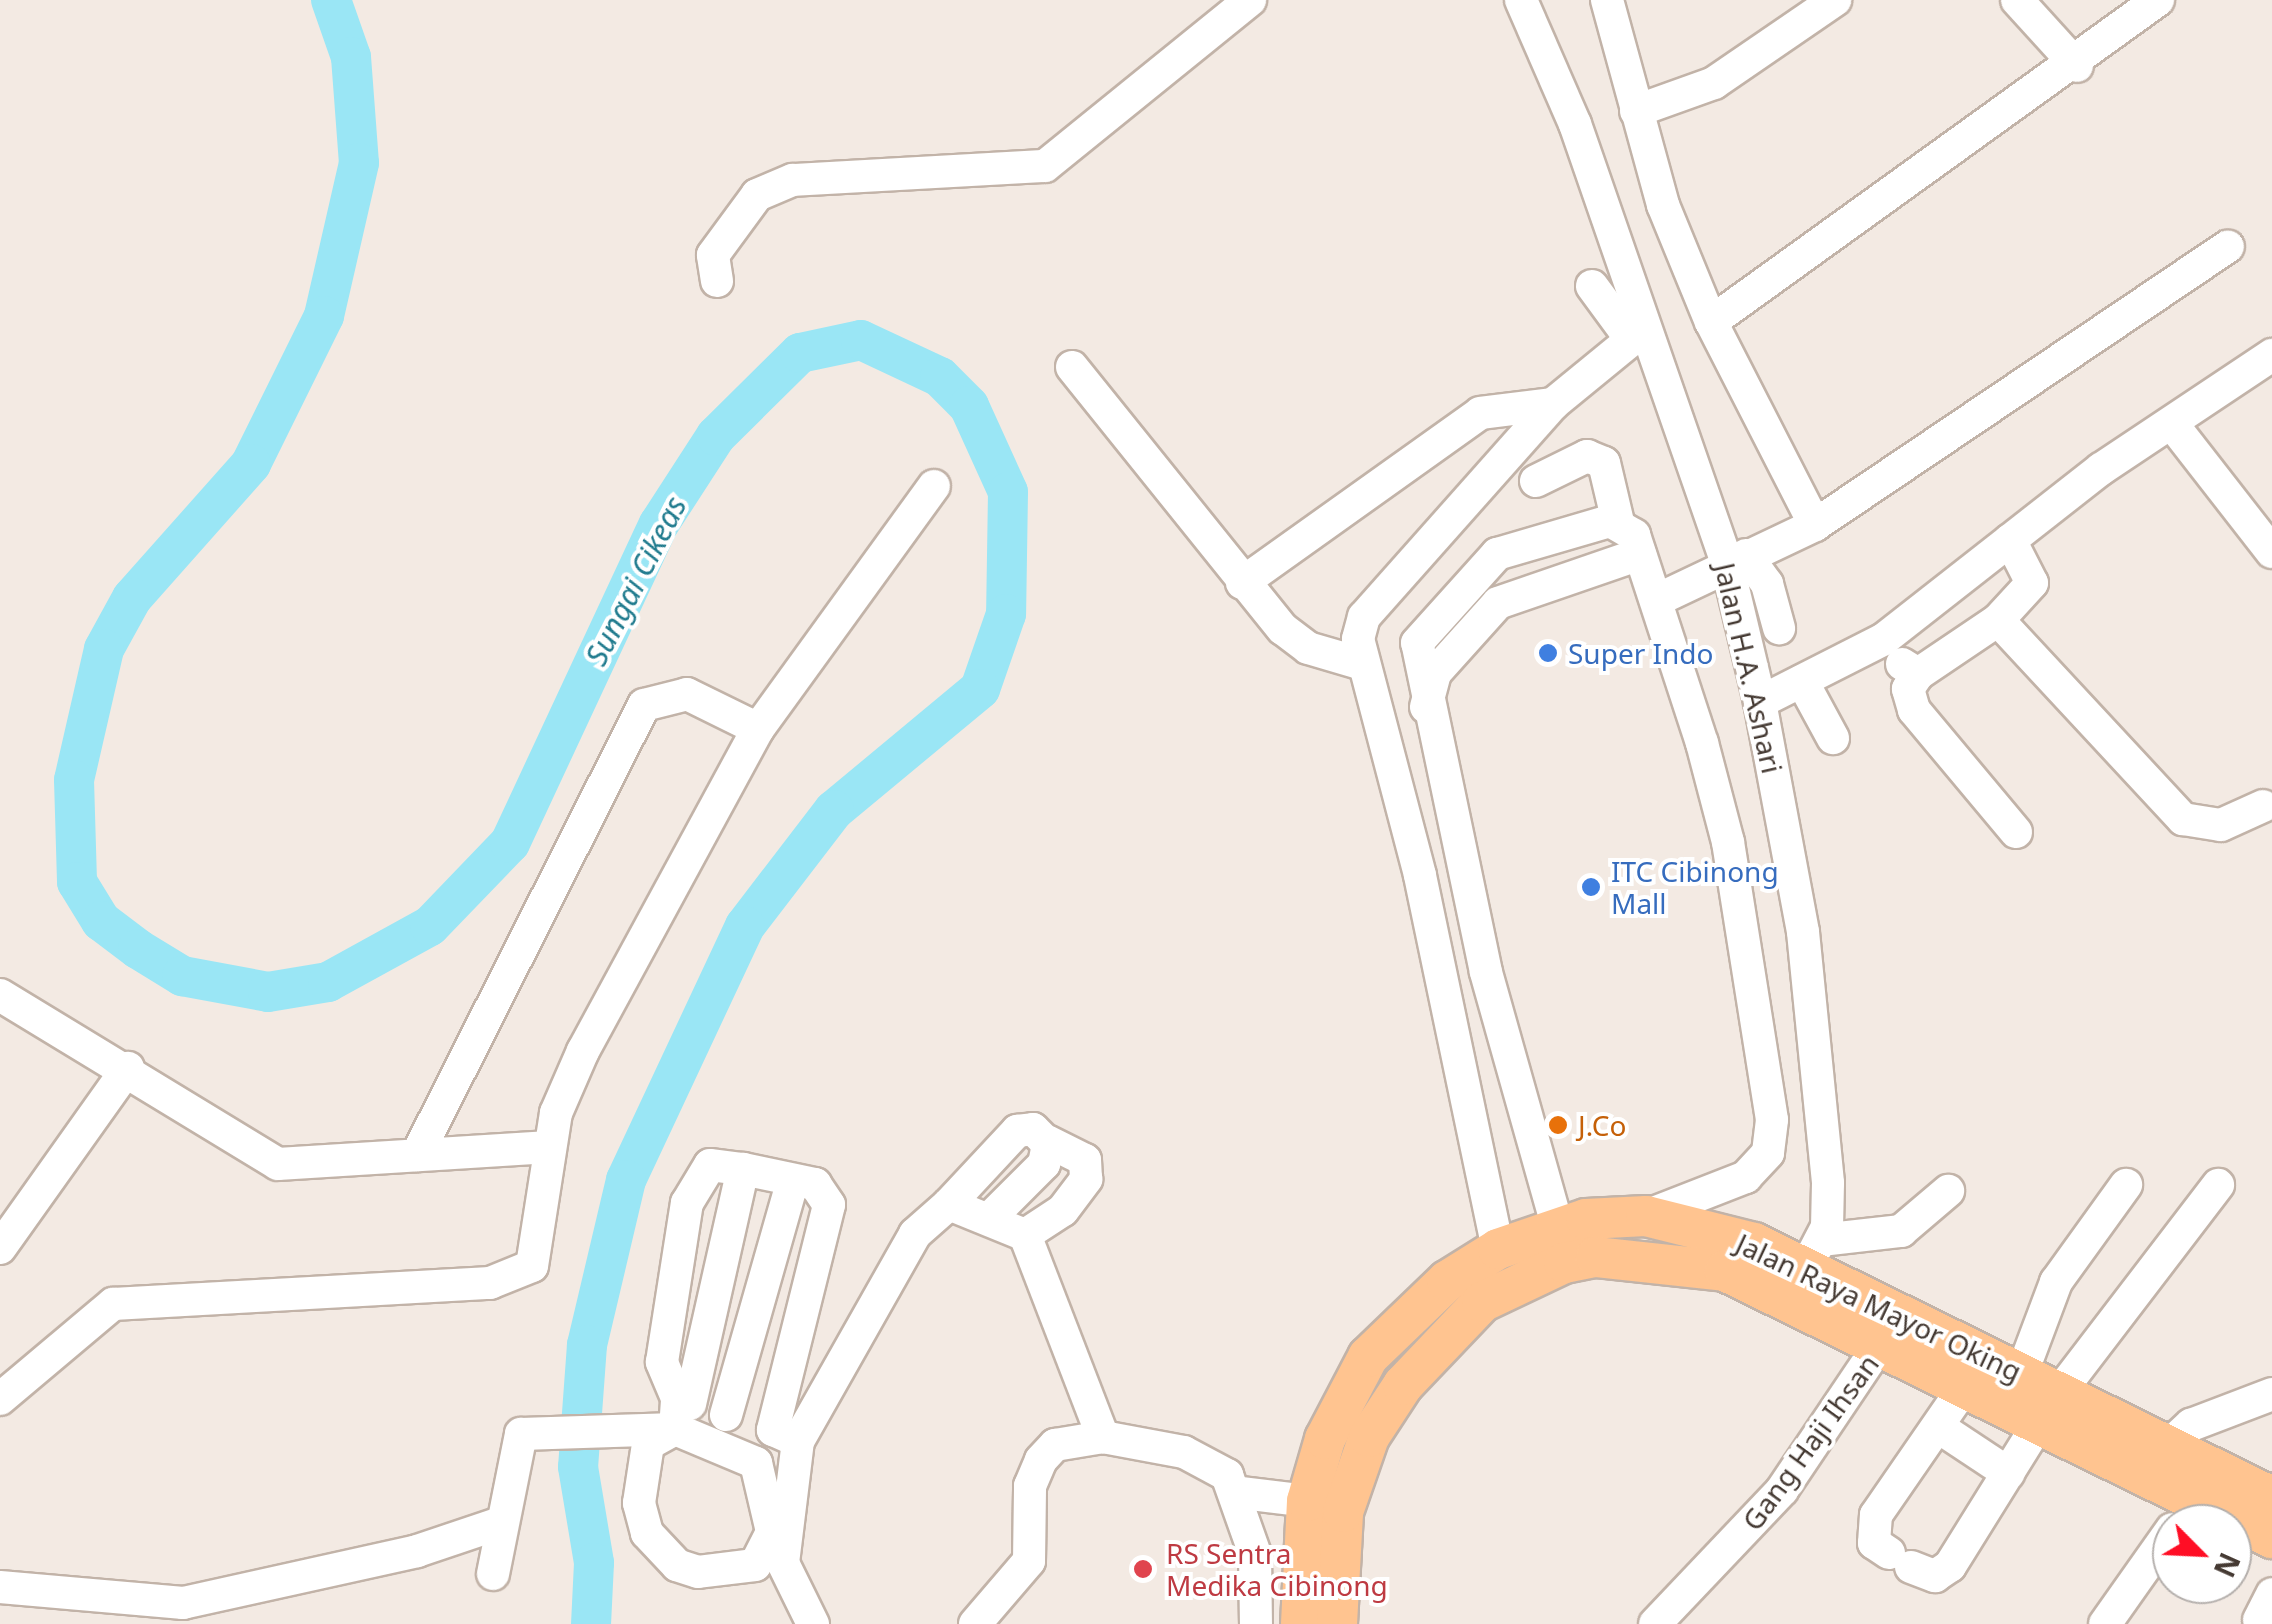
<!DOCTYPE html>
<style>
body{margin:0}
#map{position:relative;width:2272px;height:1624px;overflow:hidden;background:#f3eae3;font-family:"Noto Sans",sans-serif}
div>[style]{position:absolute}
.river>*{height:40px;margin:-20px;padding:0 20px;transform-origin:20px;border-radius:20px;background:#9ae6f5}
.roads{filter:drop-shadow(2px 0 #c2b3a8) drop-shadow(-2px 0 #c2b3a8) drop-shadow(0 2px #c2b3a8) drop-shadow(0 -2px #c2b3a8)}
.minor>*{height:32px;margin:-16px;padding:0 16px;transform-origin:16px;border-radius:16px;background:#fff}
.major>*{height:40px;margin:-20px;padding:0 20px;transform-origin:20px;border-radius:20px;background:#ffc490}
.dots>*{width:28px;height:28px;translate:-50% -50%;box-sizing:border-box;border:5px solid #fff;border-radius:50%}
span{translate:-50% -50%;white-space:nowrap;text-align:center;line-height:1.15;-webkit-text-stroke:8px #fff;paint-order:stroke}
.shop-label{font-size:28px;color:#366cbe}
.left{translate:0 -50%;text-align:left}
.street-label{font-size:28px;color:#453a33}
.food-label{font-size:28px;color:#c56008}
.health-label{font-size:28px;color:#be3a42}
.water-label{font-size:30px;color:#207b8e;font-style:italic}
.north{position:absolute;left:2152px;top:1504px;width:100px;height:100px;box-sizing:border-box;background:#fff;border:2px solid #b5b0ad;border-radius:50%;rotate:114deg;font-size:28px;font-weight:700;line-height:40px;text-align:center;color:#453a33}
.north::after{content:'';display:block;margin:auto;width:35px;height:45px;background:#ff0e25;clip-path:polygon(50% 0,100% 100%,50% 72%,0 100%)}
</style>
<div id="map">
<div class="river">
<div style="left:331px;top:0;width:60px;rotate:70.7deg"></div>
<div style="left:351px;top:57px;width:106px;rotate:85.7deg"></div>
<div style="left:359px;top:163px;width:157px;rotate:102.9deg"></div>
<div style="left:324px;top:316px;width:165px;rotate:116.3deg"></div>
<div style="left:251px;top:464px;width:179px;rotate:131.6deg"></div>
<div style="left:132px;top:598px;width:58px;rotate:118.8deg"></div>
<div style="left:104px;top:649px;width:134px;rotate:102.9deg"></div>
<div style="left:74px;top:780px;width:102px;rotate:88.3deg"></div>
<div style="left:77px;top:882px;width:46px;rotate:58.4deg"></div>
<div style="left:101px;top:921px;width:46px;rotate:37.1deg"></div>
<div style="left:138px;top:949px;width:52px;rotate:31.5deg"></div>
<div style="left:182px;top:976px;width:87px;rotate:10.5deg"></div>
<div style="left:268px;top:992px;width:61px;rotate:-9.5deg"></div>
<div style="left:328px;top:982px;width:116px;rotate:-28.8deg"></div>
<div style="left:430px;top:926px;width:115px;rotate:-46.1deg"></div>
<div style="left:510px;top:843px;width:352px;rotate:-65deg"></div>
<div style="left:659px;top:524px;width:105px;rotate:-57.1deg"></div>
<div style="left:716px;top:436px;width:118px;rotate:-44.7deg"></div>
<div style="left:800px;top:353px;width:62px;rotate:-12deg"></div>
<div style="left:861px;top:340px;width:87px;rotate:25.1deg"></div>
<div style="left:940px;top:377px;width:41px;rotate:45deg"></div>
<div style="left:969px;top:406px;width:94px;rotate:65.6deg"></div>
<div style="left:1008px;top:492px;width:122px;rotate:90.9deg"></div>
<div style="left:1006px;top:614px;width:79px;rotate:109.1deg"></div>
<div style="left:980px;top:689px;width:190px;rotate:140.3deg"></div>
<div style="left:834px;top:810px;width:146px;rotate:127.5deg"></div>
<div style="left:745px;top:926px;width:280px;rotate:115.1deg"></div>
<div style="left:626px;top:1180px;width:170px;rotate:103.3deg"></div>
<div style="left:587px;top:1345px;width:122px;rotate:94.2deg"></div>
<div style="left:578px;top:1467px;width:97px;rotate:80.5deg"></div>
<div style="left:594px;top:1563px;width:61px;rotate:92.8deg"></div>
</div>
<div class="roads">
<div class="minor">
<div style="left:1521px;top:0;width:135px;rotate:66.5deg"></div>
<div style="left:1575px;top:124px;width:465px;rotate:70.9deg"></div>
<div style="left:1727px;top:563px;width:143px;rotate:76.6deg"></div>
<div style="left:1760px;top:702px;width:234px;rotate:79.4deg"></div>
<div style="left:1803px;top:932px;width:252px;rotate:84.3deg"></div>
<div style="left:1828px;top:1183px;width:44px;rotate:91.3deg"></div>
<div style="left:1827px;top:1227px;width:71px;rotate:117.6deg"></div>
<div style="left:1607px;top:0;width:213px;rotate:74.7deg"></div>
<div style="left:1663px;top:205px;width:126px;rotate:67.7deg"></div>
<div style="left:2017px;top:0;width:89px;rotate:47.7deg"></div>
<div style="left:1636px;top:111px;width:83px;rotate:-19.7deg"></div>
<div style="left:1714px;top:83px;width:147px;rotate:-34.4deg"></div>
<div style="left:717px;top:281px;width:26px;rotate:-99deg"></div>
<div style="left:713px;top:255px;width:74px;rotate:-53.7deg"></div>
<div style="left:757px;top:195px;width:39px;rotate:-23deg"></div>
<div style="left:793px;top:180px;width:252px;rotate:-3.2deg"></div>
<div style="left:1045px;top:166px;width:264px;rotate:-39deg"></div>
<div style="left:1592px;top:286px;width:66px;rotate:53.7deg"></div>
<div style="left:1072px;top:367px;width:336px;rotate:51.2deg"></div>
<div style="left:1283px;top:629px;width:31px;rotate:37deg"></div>
<div style="left:1308px;top:648px;width:53px;rotate:16.4deg"></div>
<div style="left:2173px;top:425px;width:161px;rotate:52.1deg"></div>
<div style="left:1536px;top:481px;width:57px;rotate:-26.1deg"></div>
<div style="left:1587px;top:456px;width:18px;rotate:22deg"></div>
<div style="left:1604px;top:463px;width:61px;rotate:76.7deg"></div>
<div style="left:1815px;top:525px;width:228px;rotate:-117.1deg"></div>
<div style="left:1711px;top:322px;width:551px;rotate:-35.77deg"></div>
<div style="left:2010px;top:540px;width:48px;rotate:62.9deg"></div>
<div style="left:2032px;top:583px;width:50px;rotate:132.6deg"></div>
<div style="left:1998px;top:620px;width:272px;rotate:47.1deg"></div>
<div style="left:2183px;top:819px;width:38px;rotate:9deg"></div>
<div style="left:2221px;top:825px;width:46px;rotate:-24.3deg"></div>
<div style="left:1746px;top:555px;width:36px;rotate:54deg"></div>
<div style="left:1767px;top:584px;width:46px;rotate:74.7deg"></div>
<div style="left:1242px;top:583px;width:292px;rotate:-35.5deg"></div>
<div style="left:1480px;top:413px;width:74px;rotate:-7deg"></div>
<div style="left:1657px;top:600px;width:175px;rotate:-25.4deg"></div>
<div style="left:1815px;top:525px;width:498px;rotate:-34deg"></div>
<div style="left:1902px;top:664px;width:19px;rotate:32deg"></div>
<div style="left:1918px;top:674px;width:97px;rotate:-34deg"></div>
<div style="left:1918px;top:674px;width:18px;rotate:124deg"></div>
<div style="left:1908px;top:689px;width:22px;rotate:74deg"></div>
<div style="left:1914px;top:710px;width:159px;rotate:50.1deg"></div>
<div style="left:1802px;top:681px;width:65px;rotate:61.5deg"></div>
<div style="left:1760px;top:702px;width:139px;rotate:-26.9deg"></div>
<div style="left:1884px;top:639px;width:276px;rotate:-38.1deg"></div>
<div style="left:2101px;top:469px;width:206px;rotate:-33.7deg"></div>
<div style="left:1426px;top:707px;width:35px;rotate:-75deg"></div>
<div style="left:1435px;top:673px;width:94px;rotate:-48deg"></div>
<div style="left:1498px;top:603px;width:150px;rotate:-19deg"></div>
<div style="left:0;top:995px;width:325px;rotate:31.3deg"></div>
<div style="left:278px;top:1164px;width:272px;rotate:-3.6deg"></div>
<div style="left:417px;top:1155px;width:504px;rotate:-63.23deg"></div>
<div style="left:644px;top:705px;width:44px;rotate:-14.3deg"></div>
<div style="left:687px;top:694px;width:79px;rotate:26.2deg"></div>
<div style="left:949px;top:1204px;width:100px;rotate:-47deg"></div>
<div style="left:1017px;top:1131px;width:16px;rotate:-7deg"></div>
<div style="left:1033px;top:1129px;width:21px;rotate:45deg"></div>
<div style="left:1048px;top:1144px;width:20px;rotate:101deg"></div>
<div style="left:1044px;top:1164px;width:72px;rotate:135deg"></div>
<div style="left:1557px;top:1225px;width:263px;rotate:-105.7deg"></div>
<div style="left:1486px;top:972px;width:336px;rotate:-101.8deg"></div>
<div style="left:1417px;top:643px;width:120px;rotate:-48deg"></div>
<div style="left:1497px;top:554px;width:118px;rotate:-16.3deg"></div>
<div style="left:1610px;top:521px;width:28px;rotate:30deg"></div>
<div style="left:1634px;top:535px;width:219px;rotate:71.9deg"></div>
<div style="left:1702px;top:743px;width:102px;rotate:75.3deg"></div>
<div style="left:1728px;top:842px;width:281px;rotate:81deg"></div>
<div style="left:1772px;top:1120px;width:33px;rotate:97deg"></div>
<div style="left:1768px;top:1153px;width:33px;rotate:133deg"></div>
<div style="left:1746px;top:1177px;width:107px;rotate:158.7deg"></div>
<div style="left:1025px;top:1235px;width:45px;rotate:-33.3deg"></div>
<div style="left:1063px;top:1210px;width:39px;rotate:-53deg"></div>
<div style="left:1086px;top:1179px;width:19px;rotate:-93deg"></div>
<div style="left:1085px;top:1160px;width:42px;rotate:-153.4deg"></div>
<div style="left:1821px;top:1240px;width:81px;rotate:-6.4deg"></div>
<div style="left:1901px;top:1231px;width:62px;rotate:-40.4deg"></div>
<div style="left:0;top:1248px;width:221px;rotate:-54.6deg"></div>
<div style="left:1498px;top:1249px;width:382px;rotate:-101.8deg"></div>
<div style="left:1420px;top:875px;width:244px;rotate:-104.7deg"></div>
<div style="left:1358px;top:639px;width:23px;rotate:-75deg"></div>
<div style="left:1364px;top:617px;width:285px;rotate:-48.4deg"></div>
<div style="left:1553px;top:404px;width:114px;rotate:-39.3deg"></div>
<div style="left:2059px;top:1393px;width:262px;rotate:-52.6deg"></div>
<div style="left:2014px;top:1394px;width:120px;rotate:-69.4deg"></div>
<div style="left:2056px;top:1282px;width:120px;rotate:-54.2deg"></div>
<div style="left:0;top:1399px;width:148px;rotate:-40.1deg"></div>
<div style="left:113px;top:1304px;width:378px;rotate:-3.2deg"></div>
<div style="left:490px;top:1283px;width:45px;rotate:-22deg"></div>
<div style="left:532px;top:1266px;width:155px;rotate:-81.1deg"></div>
<div style="left:556px;top:1113px;width:68px;rotate:-66.5deg"></div>
<div style="left:583px;top:1051px;width:366px;rotate:-61.5deg"></div>
<div style="left:758px;top:729px;width:300px;rotate:-54.1deg"></div>
<div style="left:690px;top:1404px;width:241px;rotate:-77.3deg"></div>
<div style="left:743px;top:1169px;width:74px;rotate:11.8deg"></div>
<div style="left:815px;top:1184px;width:25px;rotate:56deg"></div>
<div style="left:829px;top:1205px;width:232px;rotate:104deg"></div>
<div style="left:773px;top:1430px;width:27px;rotate:24deg"></div>
<div style="left:726px;top:1415px;width:244px;rotate:-74.1deg"></div>
<div style="left:1940px;top:1428px;width:82px;rotate:33.5deg"></div>
<div style="left:675px;top:1429px;width:88px;rotate:22.8deg"></div>
<div style="left:756px;top:1463px;width:71px;rotate:76.9deg"></div>
<div style="left:772px;top:1532px;width:37px;rotate:117deg"></div>
<div style="left:755px;top:1565px;width:57px;rotate:173deg"></div>
<div style="left:698px;top:1572px;width:22px;rotate:-162deg"></div>
<div style="left:677px;top:1565px;width:44px;rotate:-133.2deg"></div>
<div style="left:647px;top:1533px;width:31px;rotate:-105deg"></div>
<div style="left:639px;top:1503px;width:60px;rotate:-81.3deg"></div>
<div style="left:648px;top:1444px;width:31px;rotate:-29deg"></div>
<div style="left:2167px;top:1447px;width:33px;rotate:-43deg"></div>
<div style="left:2191px;top:1425px;width:87px;rotate:-20.9deg"></div>
<div style="left:1234px;top:1492px;width:74px;rotate:7deg"></div>
<div style="left:1889px;top:1553px;width:18px;rotate:-146deg"></div>
<div style="left:1874px;top:1543px;width:28px;rotate:-86deg"></div>
<div style="left:1876px;top:1515px;width:157px;rotate:-55.4deg"></div>
<div style="left:1911px;top:1567px;width:26px;rotate:21deg"></div>
<div style="left:1935px;top:1576px;width:18px;rotate:-34deg"></div>
<div style="left:1950px;top:1566px;width:168px;rotate:-58.1deg"></div>
<div style="left:493px;top:1574px;width:143px;rotate:-78.7deg"></div>
<div style="left:521px;top:1434px;width:154px;rotate:-1.9deg"></div>
<div style="left:675px;top:1429px;width:31px;rotate:-86deg"></div>
<div style="left:677px;top:1398px;width:39px;rotate:-113deg"></div>
<div style="left:662px;top:1362px;width:161px;rotate:-81.1deg"></div>
<div style="left:687px;top:1203px;width:44px;rotate:-58.8deg"></div>
<div style="left:710px;top:1165px;width:33px;rotate:7deg"></div>
<div style="left:0;top:1587px;width:184px;rotate:5deg"></div>
<div style="left:183px;top:1603px;width:240px;rotate:-12.5deg"></div>
<div style="left:417px;top:1551px;width:88px;rotate:-18.6deg"></div>
<div style="left:2259px;top:1620px;width:29px;rotate:-63deg"></div>
<div style="left:813px;top:1624px;width:68px;rotate:-116.2deg"></div>
<div style="left:783px;top:1563px;width:123px;rotate:-83deg"></div>
<div style="left:798px;top:1441px;width:238px;rotate:-60.5deg"></div>
<div style="left:915px;top:1234px;width:45px;rotate:-41.4deg"></div>
<div style="left:949px;top:1204px;width:82px;rotate:22.2deg"></div>
<div style="left:1025px;top:1235px;width:217px;rotate:68.9deg"></div>
<div style="left:1103px;top:1437px;width:82px;rotate:10.5deg"></div>
<div style="left:1184px;top:1452px;width:49px;rotate:28.1deg"></div>
<div style="left:1227px;top:1475px;width:84px;rotate:70.5deg"></div>
<div style="left:1255px;top:1554px;width:70px;rotate:89.2deg"></div>
<div style="left:975px;top:1624px;width:83px;rotate:-49.4deg"></div>
<div style="left:1029px;top:1561px;width:75px;rotate:-89.2deg"></div>
<div style="left:1030px;top:1486px;width:28px;rotate:-67deg"></div>
<div style="left:1041px;top:1460px;width:21px;rotate:-47deg"></div>
<div style="left:1055px;top:1445px;width:49px;rotate:-9.5deg"></div>
<div style="left:1655px;top:1624px;width:185px;rotate:-46.5deg"></div>
<div style="left:1782px;top:1490px;width:176px;rotate:-56.1deg"></div>
<div style="left:2105px;top:1624px;width:116px;rotate:-54.8deg"></div>
</div>
<div class="major">
<div style="left:1301px;top:1624px;width:123px;rotate:-87.2deg"></div>
<div style="left:1307px;top:1501px;width:65px;rotate:-73.8deg"></div>
<div style="left:1325px;top:1439px;width:93px;rotate:-62.3deg"></div>
<div style="left:1368px;top:1357px;width:110px;rotate:-43.9deg"></div>
<div style="left:1447px;top:1281px;width:60px;rotate:-32.1deg"></div>
<div style="left:1498px;top:1249px;width:93px;rotate:-18.8deg"></div>
<div style="left:1586px;top:1219px;width:60px;rotate:-2.9deg"></div>
<div style="left:1646px;top:1216px;width:111px;rotate:14deg"></div>
<div style="left:1754px;top:1243px;width:577px;rotate:26.12deg"></div>
<div style="left:1337px;top:1624px;width:112px;rotate:-86.9deg"></div>
<div style="left:1343px;top:1512px;width:79px;rotate:-70.9deg"></div>
<div style="left:1369px;top:1437px;width:62px;rotate:-56.8deg"></div>
<div style="left:1403px;top:1385px;width:115px;rotate:-46.4deg"></div>
<div style="left:1482px;top:1302px;width:91px;rotate:-25.4deg"></div>
<div style="left:1564px;top:1263px;width:33px;rotate:-11deg"></div>
<div style="left:1596px;top:1257px;width:130px;rotate:6.2deg"></div>
<div style="left:1725px;top:1271px;width:609px;rotate:26.02deg"></div>
</div>
</div>
<div class="dots">
<div style="left:1548px;top:653px;background:#3f7fe0"></div>
<div style="left:1591px;top:887px;background:#3f7fe0"></div>
<div style="left:1558px;top:1125px;background:#e8710a"></div>
<div style="left:1143px;top:1569px;background:#e0444e"></div>
</div>
<div class="shop-label">
<span class="left" style="left:1568px;top:653px">Super Indo</span>
<span class="left" style="left:1611px;top:887px">ITC Cibinong<br>Mall</span>
</div>
<div class="street-label">
<span style="left:1749px;top:668px;rotate:77deg">Jalan H.A. Ashari</span>
<span style="left:1879px;top:1307px;rotate:25deg">Jalan Raya Mayor Oking</span>
<span style="left:1810px;top:1442px;rotate:-54deg">Gang Haji Ihsan</span>
</div>
<div class="food-label">
<span class="left" style="left:1578px;top:1125px">J.Co</span>
</div>
<div class="health-label">
<span class="left" style="left:1166px;top:1569px">RS Sentra<br>Medika Cibinong</span>
</div>
<div class="water-label">
<span style="left:636px;top:581px;rotate:-63deg">Sungai Cikeas</span>
</div>
<div class="north">N</div>
</div>
